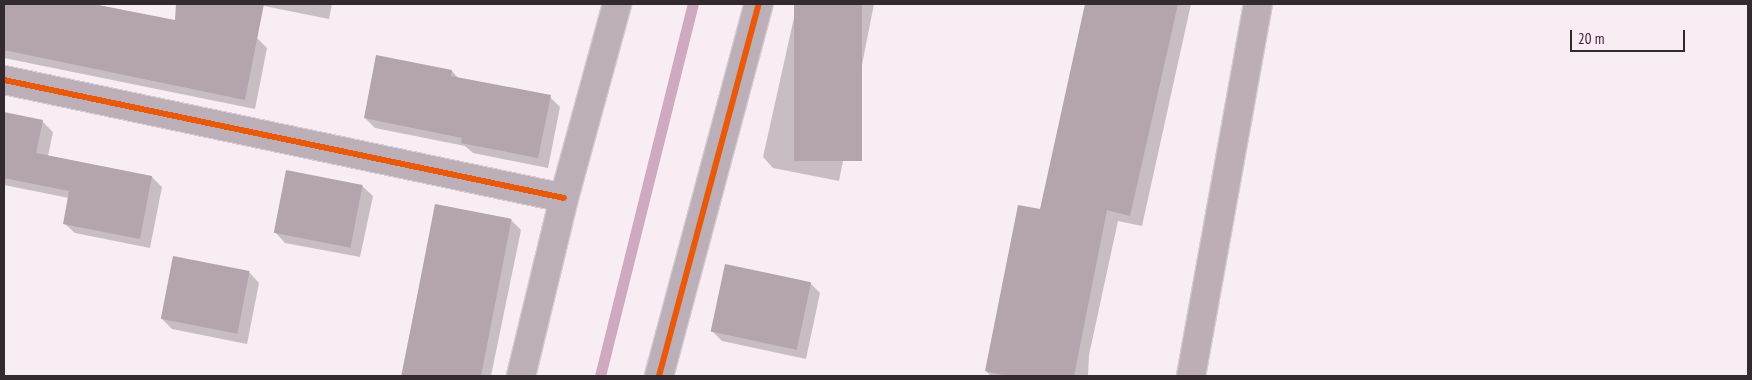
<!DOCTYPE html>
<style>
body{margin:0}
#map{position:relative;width:1752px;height:380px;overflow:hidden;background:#f9edf4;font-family:"PT Sans Narrow",sans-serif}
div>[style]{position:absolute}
.shadow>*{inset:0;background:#0003}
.stream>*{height:11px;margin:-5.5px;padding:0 5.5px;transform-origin:5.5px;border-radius:5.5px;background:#cea9c0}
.building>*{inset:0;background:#b3a4ad;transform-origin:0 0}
.roads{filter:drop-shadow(1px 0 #d5cbd1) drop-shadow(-1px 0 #d5cbd1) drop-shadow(0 1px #d5cbd1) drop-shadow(0 -1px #d5cbd1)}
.street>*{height:28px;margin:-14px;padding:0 14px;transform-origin:14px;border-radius:14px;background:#bdafb7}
.secondary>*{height:28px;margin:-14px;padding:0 14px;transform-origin:14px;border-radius:14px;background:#bdadb7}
.cycleway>*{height:6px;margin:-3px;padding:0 3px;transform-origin:3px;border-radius:3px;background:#e8590c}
span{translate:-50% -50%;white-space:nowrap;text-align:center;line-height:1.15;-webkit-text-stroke:5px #ffe7f5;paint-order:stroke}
.frame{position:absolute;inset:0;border:5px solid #332a30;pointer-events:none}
.scale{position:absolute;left:1570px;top:30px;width:115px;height:22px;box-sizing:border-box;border:2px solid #332a30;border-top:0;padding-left:6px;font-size:15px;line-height:18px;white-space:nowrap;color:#332a30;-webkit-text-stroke:4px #ffe7f5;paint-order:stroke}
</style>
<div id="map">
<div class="shadow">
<div style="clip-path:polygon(4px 4px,93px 4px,257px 38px,267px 48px,255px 109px,4px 58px)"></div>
<div style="clip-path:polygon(254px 4px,332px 4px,329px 19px)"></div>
<div style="clip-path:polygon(797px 4px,874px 4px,839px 181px,773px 168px,763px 157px)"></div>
<div style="clip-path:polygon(1086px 4px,1191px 4px,1142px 226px,1118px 221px,1089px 355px,1088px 376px,991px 376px,986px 371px,1041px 211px)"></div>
<div style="clip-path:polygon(377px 56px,452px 71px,459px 79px,550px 97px,560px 107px,548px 168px,473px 153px,465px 146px,375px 128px,365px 118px)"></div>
<div style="clip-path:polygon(4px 114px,42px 121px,53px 132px,48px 156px,152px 177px,162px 187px,150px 248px,75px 233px,64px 223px,69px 198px,4px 185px)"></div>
<div style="clip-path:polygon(362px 186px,373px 196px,360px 257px,285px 243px,275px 232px)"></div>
<div style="clip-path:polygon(436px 205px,511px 220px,521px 230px,491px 376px,401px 376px)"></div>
<div style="clip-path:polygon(249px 272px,259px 283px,247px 344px,172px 329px,162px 319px)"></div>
<div style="clip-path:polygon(810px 283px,820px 293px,806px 359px,722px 341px,712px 331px)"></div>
</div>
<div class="stream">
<div style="left:600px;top:376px;width:383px;rotate:-76deg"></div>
</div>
<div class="building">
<div style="clip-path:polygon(4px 4px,93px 4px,175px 20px,176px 4px,264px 4px,245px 100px,4px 50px)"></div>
<div style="left:794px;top:4px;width:68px;height:157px"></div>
<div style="clip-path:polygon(1085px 4px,1178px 4px,1130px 216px,1107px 210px,1074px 376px,1007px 376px,985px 371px,1018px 205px,1040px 209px)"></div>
<div style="clip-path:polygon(376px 55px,452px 70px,451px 76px,551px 95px,538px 158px,461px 143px,462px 138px,364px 118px)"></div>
<div style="clip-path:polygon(4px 112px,43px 120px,36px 153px,152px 176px,140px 239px,63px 224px,69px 191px,4px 178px)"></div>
<div style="left:286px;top:170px;width:78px;height:64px;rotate:11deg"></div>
<div style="left:435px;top:204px;width:78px;height:176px;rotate:11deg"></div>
<div style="left:173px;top:256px;width:78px;height:64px;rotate:11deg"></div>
<div style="left:725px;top:264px;width:88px;height:69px;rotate:12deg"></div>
</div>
<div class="roads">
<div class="street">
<div style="left:4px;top:80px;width:572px;rotate:11.9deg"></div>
<div style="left:521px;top:376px;width:183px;rotate:-76.4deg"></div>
<div style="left:564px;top:198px;width:201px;rotate:-74.7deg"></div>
<div style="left:659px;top:376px;width:385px;rotate:-75deg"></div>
</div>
<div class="secondary">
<div style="left:1191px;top:376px;width:378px;rotate:-79.8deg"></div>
</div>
</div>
<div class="cycleway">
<div style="left:4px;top:80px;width:572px;rotate:11.9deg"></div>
<div style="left:659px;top:376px;width:385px;rotate:-75deg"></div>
</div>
<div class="frame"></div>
<div class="scale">20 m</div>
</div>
